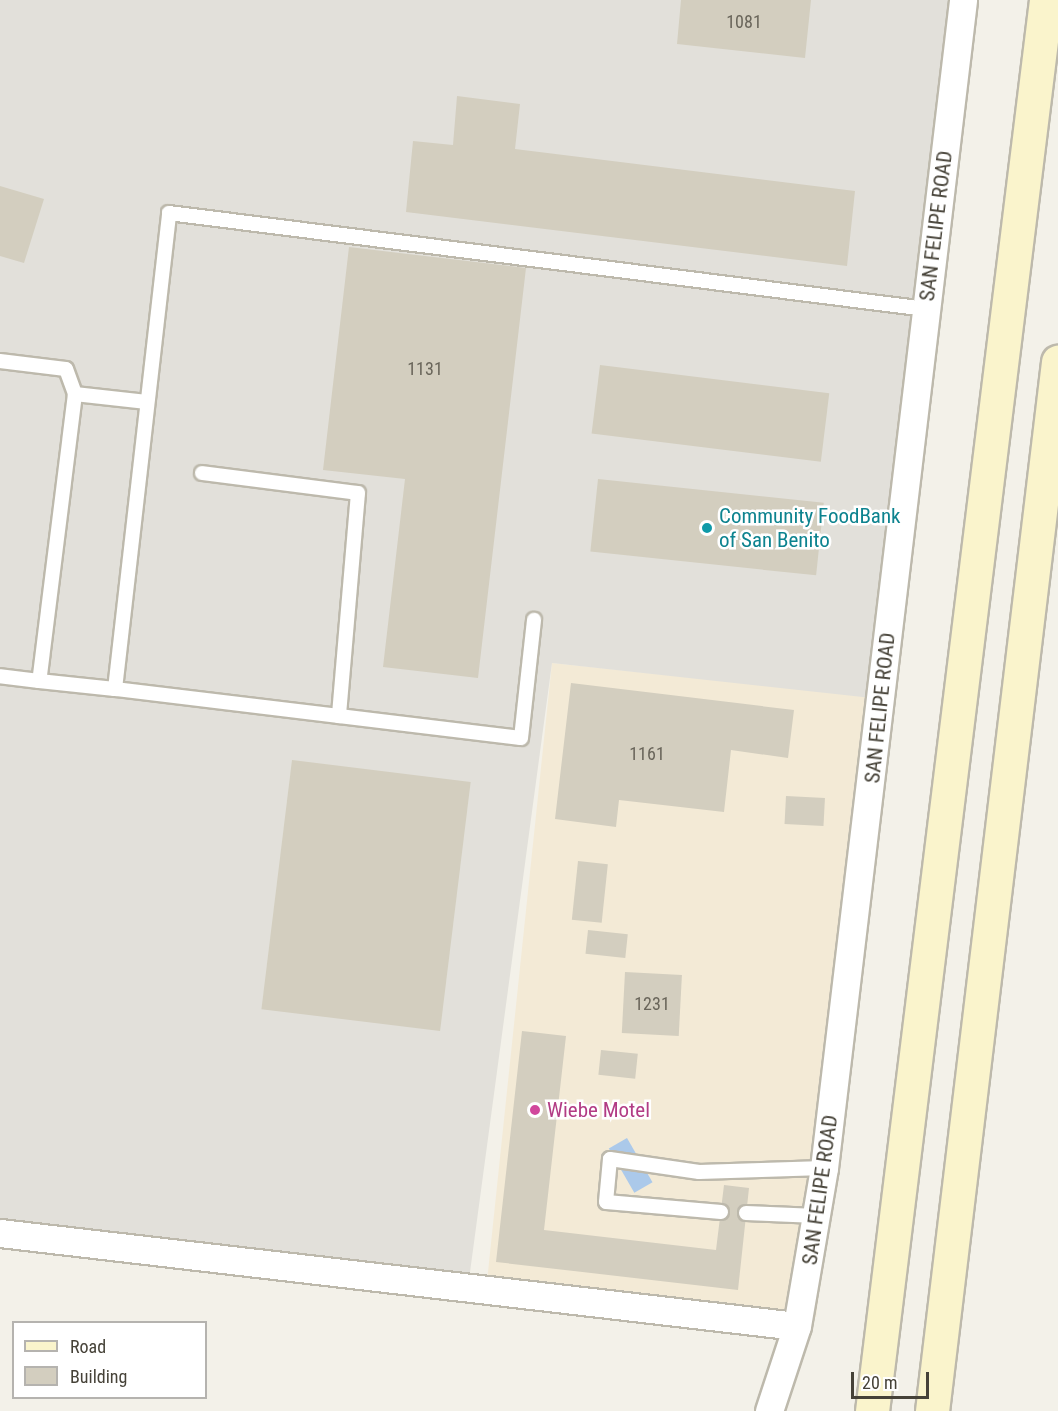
<!DOCTYPE html>
<style>
body{margin:0}
#map{position:relative;width:1058px;height:1411px;overflow:hidden;background:#f3f1e9;font-family:"Roboto Condensed",sans-serif}
div>[style]{position:absolute}
.commercial>*{inset:0;background:#f3ead6;transform-origin:0 0}
.industrial>*{inset:0;background:#e2e0da}
.water>*{inset:0;background:#abc9ea;transform-origin:0 0}
.building>*{inset:0;background:#d3cebf;transform-origin:0 0}
.roads{filter:drop-shadow(2px 0 #bdb9ac) drop-shadow(-2px 0 #bdb9ac) drop-shadow(0 2px #bdb9ac) drop-shadow(0 -2px #bdb9ac)}
.service>*{height:14px;margin:-7px;padding:0 7px;transform-origin:7px;border-radius:7px;background:#fff}
.minor>*{height:27px;margin:-13.5px;padding:0 13.5px;transform-origin:13.5px;border-radius:13.5px;background:#fff}
.secondary>*{height:33px;margin:-16.5px;padding:0 16.5px;transform-origin:16.5px;border-radius:16.5px;background:#faf4cc}
.dots>*{width:16px;height:16px;translate:-50% -50%;box-sizing:border-box;border:3px solid #fff;border-radius:50%}
span{translate:-50% -50%;white-space:nowrap;text-align:center;line-height:1.15;-webkit-text-stroke:5px #fff;paint-order:stroke}
.number-label{font-size:18px;color:#69655a}
.number-label span{-webkit-text-stroke-width:0}
.street-label{font-size:21px;color:#464238}
.culture-label{font-size:21px;color:#0d838f}
.left{translate:0 -50%;text-align:left}
.hotel-label{font-size:21px;color:#b23c85}
.legend{position:absolute;left:12px;top:1321px;width:195px;height:78px;box-sizing:border-box;background:#fff;border:2px solid #b5b3af;margin:0;padding:8px 10px;list-style:none;font-size:18px;color:#464238}
.legend li{display:flex;align-items:center;gap:12px;height:30px}
.legend b{width:30px;border:2px solid #b5b3af}
.scale{position:absolute;left:851px;top:1372px;width:78px;height:27px;box-sizing:border-box;border:3px solid #464238;border-top:0;padding-left:8px;font-size:18px;line-height:21px;white-space:nowrap;color:#464238;-webkit-text-stroke:4px #fff;paint-order:stroke}
</style>
<div id="map">
<div class="commercial">
<div style="left:552px;top:663px;width:331px;height:623px;rotate:6deg"></div>
</div>
<div class="industrial">
<div style="clip-path:polygon(0 0,963px 0,881px 699px,552px 663px,468px 1287px,0 1233px)"></div>
</div>
<div class="water">
<div style="left:627px;top:1138px;width:51px;height:21px;rotate:60deg"></div>
</div>
<div class="building">
<div style="clip-path:polygon(681px 0,811px 0,805px 58px,677px 44px)"></div>
<div style="clip-path:polygon(457px 96px,520px 104px,515px 149px,855px 191px,847px 266px,406px 212px,413px 141px,453px 145px)"></div>
<div style="clip-path:polygon(0 186px,44px 199px,24px 263px,0 256px)"></div>
<div style="clip-path:polygon(349px 247px,526px 268px,478px 678px,383px 667px,405px 479px,323px 470px)"></div>
<div style="left:600px;top:365px;width:231px;height:69px;rotate:7deg"></div>
<div style="left:598px;top:479px;width:227px;height:73px;rotate:6deg"></div>
<div style="clip-path:polygon(571px 683px,794px 710px,788px 758px,731px 750px,724px 812px,619px 800px,616px 827px,555px 819px)"></div>
<div style="left:292px;top:760px;width:180px;height:251px;rotate:7deg"></div>
<div style="left:786px;top:796px;width:39px;height:28px;rotate:3deg"></div>
<div style="left:578px;top:861px;width:30px;height:59px;rotate:6deg"></div>
<div style="left:588px;top:930px;width:40px;height:24px;rotate:6deg"></div>
<div style="left:625px;top:972px;width:57px;height:61px;rotate:3deg"></div>
<div style="clip-path:polygon(522px 1031px,566px 1036px,544px 1230px,716px 1250px,724px 1185px,749px 1188px,738px 1290px,496px 1262px)"></div>
<div style="left:601px;top:1050px;width:37px;height:25px;rotate:6deg"></div>
</div>
<div class="roads">
<div class="service">
<div style="left:0;top:361px;width:66px;rotate:6.9deg"></div>
<div style="left:66px;top:369px;width:27px;rotate:70deg"></div>
<div style="left:75px;top:394px;width:289px;rotate:97.1deg"></div>
<div style="left:39px;top:681px;width:39px;rotate:-173deg"></div>
<div style="left:75px;top:394px;width:72px;rotate:6.3deg"></div>
<div style="left:202px;top:473px;width:157px;rotate:7.3deg"></div>
<div style="left:358px;top:493px;width:224px;rotate:94.9deg"></div>
<div style="left:339px;top:716px;width:183px;rotate:6.9deg"></div>
<div style="left:521px;top:738px;width:119px;rotate:-83.7deg"></div>
<div style="left:39px;top:681px;width:76px;rotate:6deg"></div>
<div style="left:339px;top:716px;width:226px;rotate:-173.1deg"></div>
<div style="left:115px;top:689px;width:479px;rotate:-83.5deg"></div>
<div style="left:169px;top:213px;width:763px;rotate:7.23deg"></div>
<div style="left:721px;top:1212px;width:115px;rotate:-175deg"></div>
<div style="left:606px;top:1202px;width:43px;rotate:-84.7deg"></div>
<div style="left:610px;top:1159px;width:90px;rotate:8.3deg"></div>
<div style="left:699px;top:1172px;width:125px;rotate:-1.8deg"></div>
<div style="left:746px;top:1213px;width:71px;rotate:2.4deg"></div>
</div>
<div class="minor">
<div style="left:0;top:1233px;width:802px;rotate:6.66deg"></div>
<div style="left:769px;top:1411px;width:89px;rotate:-71.8deg"></div>
<div style="left:797px;top:1326px;width:160px;rotate:-80.3deg"></div>
<div style="left:824px;top:1168px;width:1176px;rotate:-83.21deg"></div>
</div>
<div class="secondary">
<div style="left:872px;top:1411px;width:1422px;rotate:-82.97deg"></div>
<div style="left:932px;top:1411px;width:1057px;rotate:-83.15deg"></div>
</div>
</div>
<div class="dots">
<div style="left:707px;top:528px;background:#0f9aa8"></div>
<div style="left:535px;top:1110px;background:#d1479c"></div>
</div>
<div class="number-label">
<span style="left:744px;top:22px">1081</span>
<span style="left:425px;top:369px">1131</span>
<span style="left:647px;top:754px">1161</span>
<span style="left:652px;top:1004px">1231</span>
</div>
<div class="street-label">
<span style="left:936px;top:226px;rotate:-83deg">SAN FELIPE ROAD</span>
<span style="left:880px;top:708px;rotate:-84deg">SAN FELIPE ROAD</span>
<span style="left:820px;top:1190px;rotate:-82deg">SAN FELIPE ROAD</span>
</div>
<div class="culture-label">
<span class="left" style="left:719px;top:528px">Community FoodBank<br>of San Benito</span>
</div>
<div class="hotel-label">
<span class="left" style="left:547px;top:1110px">Wiebe Motel</span>
</div>
<ul class="legend">
<li><b style="height:8px;background:#faf4cc"></b>Road</li>
<li><b style="height:16px;background:#d3cebf"></b>Building</li>
</ul>
<div class="scale">20 m</div>
</div>
